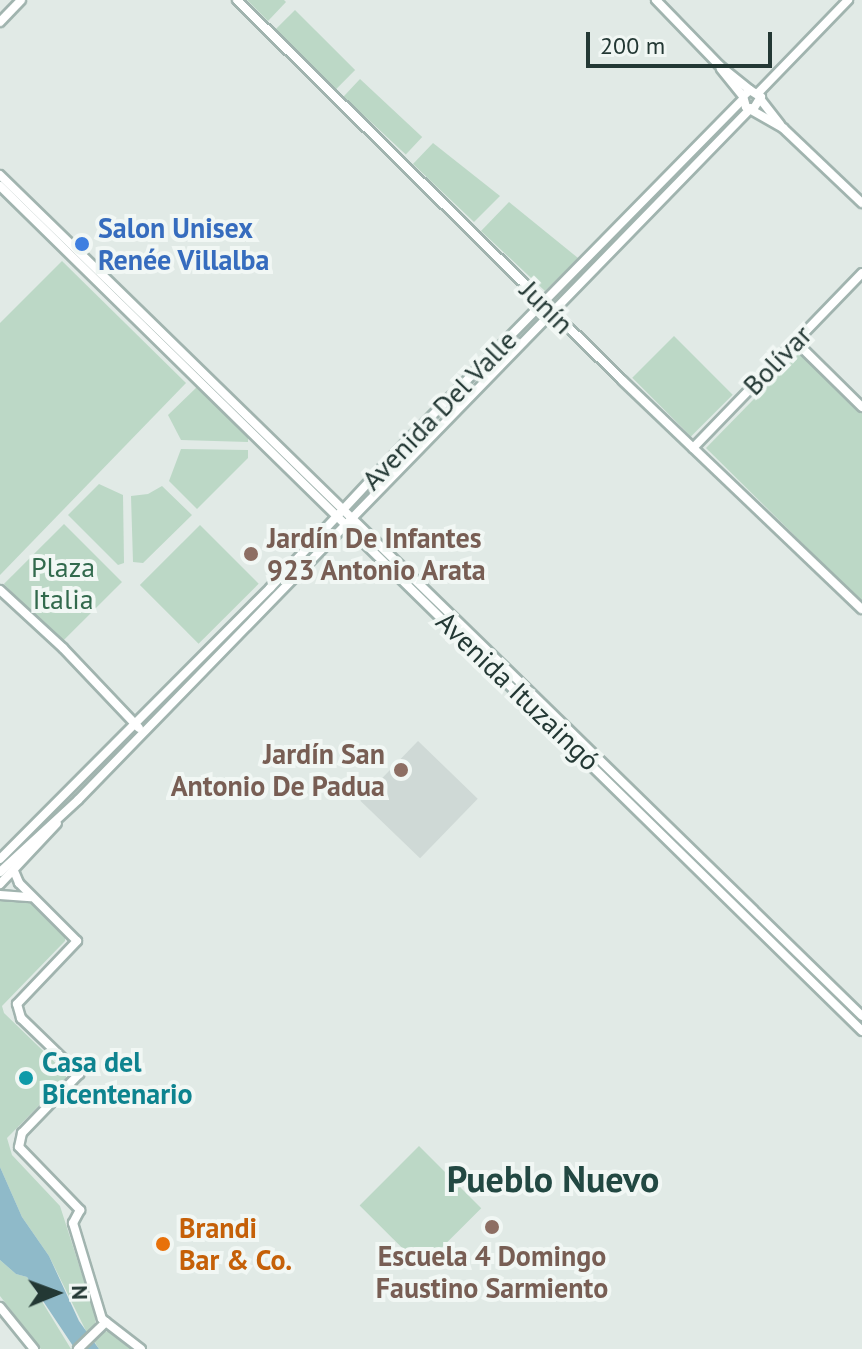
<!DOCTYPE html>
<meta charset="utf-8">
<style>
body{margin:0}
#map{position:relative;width:862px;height:1349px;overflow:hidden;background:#e1eae6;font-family:"PT Sans",sans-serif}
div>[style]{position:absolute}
.built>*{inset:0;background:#cfd9d6;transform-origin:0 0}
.green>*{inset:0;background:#bcd8c6;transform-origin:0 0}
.water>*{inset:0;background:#8fbac9}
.roads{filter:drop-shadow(2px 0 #a1b4af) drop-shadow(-2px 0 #a1b4af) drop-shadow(0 2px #a1b4af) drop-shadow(0 -2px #a1b4af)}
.secondary>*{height:8px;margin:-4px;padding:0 4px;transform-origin:4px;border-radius:4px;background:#fff}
.dots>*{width:22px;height:22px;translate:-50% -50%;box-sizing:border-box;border:4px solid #f1f7f4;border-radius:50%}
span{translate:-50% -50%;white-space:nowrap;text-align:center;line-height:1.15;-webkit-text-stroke:8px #f1f7f4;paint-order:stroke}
.shop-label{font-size:28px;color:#366cbe;font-weight:700}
.left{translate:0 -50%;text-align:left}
.street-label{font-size:28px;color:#233834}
.education-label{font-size:28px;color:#785e54;font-weight:700}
.right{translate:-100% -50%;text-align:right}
.park-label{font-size:28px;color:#326a4d}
.culture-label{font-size:28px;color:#0d838f;font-weight:700}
.food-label{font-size:28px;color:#c56008;font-weight:700}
.district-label{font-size:36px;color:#224842;font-weight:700}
.north{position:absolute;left:16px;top:1253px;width:80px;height:80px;-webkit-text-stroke:6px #f1f7f4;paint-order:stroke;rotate:89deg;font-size:22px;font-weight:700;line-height:32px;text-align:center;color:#233834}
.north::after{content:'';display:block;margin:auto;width:28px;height:36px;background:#233834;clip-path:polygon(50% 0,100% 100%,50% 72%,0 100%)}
.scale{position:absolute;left:586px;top:32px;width:186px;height:36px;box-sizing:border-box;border:4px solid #233834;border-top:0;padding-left:10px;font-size:24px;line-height:28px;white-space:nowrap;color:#233834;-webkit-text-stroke:6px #f1f7f4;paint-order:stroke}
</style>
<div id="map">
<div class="built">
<div style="left:418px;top:741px;width:83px;height:83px;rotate:44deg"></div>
</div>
<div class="green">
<div style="clip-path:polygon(247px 0,284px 0,286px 2px,268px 21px)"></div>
<div style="left:295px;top:10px;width:85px;height:27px;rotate:45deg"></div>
<div style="left:360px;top:79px;width:85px;height:24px;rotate:43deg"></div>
<div style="clip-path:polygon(433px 143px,500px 196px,474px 222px,413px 164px)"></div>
<div style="clip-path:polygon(509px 202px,578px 258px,545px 291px,481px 231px)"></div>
<div style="clip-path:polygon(62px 261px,186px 383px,0 575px,0 323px)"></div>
<div style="left:674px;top:336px;width:83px;height:59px;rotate:45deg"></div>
<div style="clip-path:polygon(800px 352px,862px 413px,862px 602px,706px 448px)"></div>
<div style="clip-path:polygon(198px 386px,248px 434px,248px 442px,181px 440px,168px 415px)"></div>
<div style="clip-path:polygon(181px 449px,248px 450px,248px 458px,197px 509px,169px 481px)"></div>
<div style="clip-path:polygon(99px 484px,123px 495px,124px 563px,118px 565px,68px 515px)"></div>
<div style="clip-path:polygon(162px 486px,192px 515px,143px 563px,133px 562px,131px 496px,148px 494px)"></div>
<div style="left:64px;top:524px;width:82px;height:85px;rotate:45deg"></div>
<div style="left:200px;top:525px;width:83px;height:85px;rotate:45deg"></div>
<div style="clip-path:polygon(0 898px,28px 900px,65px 935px,65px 941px,2px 1006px,4px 1013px,66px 1073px,66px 1078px,7px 1138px,12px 1155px,60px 1206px,96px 1318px,95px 1324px,87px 1333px,49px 1256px,22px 1217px,0 1167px)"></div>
<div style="left:419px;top:1146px;width:88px;height:84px;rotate:45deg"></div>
<div style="clip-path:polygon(0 1260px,16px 1274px,27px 1277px,71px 1349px,41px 1349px,0 1296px)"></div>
<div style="clip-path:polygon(112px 1331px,117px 1334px,134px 1349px,99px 1349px,94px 1341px,102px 1332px)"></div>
</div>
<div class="water">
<div style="clip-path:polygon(0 1167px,22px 1217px,49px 1256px,79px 1321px,99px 1349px,75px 1349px,27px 1277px,16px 1274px,0 1260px)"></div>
</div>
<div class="roads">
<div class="secondary">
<div style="left:237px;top:0;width:542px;rotate:44.63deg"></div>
<div style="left:623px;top:381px;width:330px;rotate:43.7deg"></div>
<div style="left:656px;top:0;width:91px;rotate:45.9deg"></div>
<div style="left:719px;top:65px;width:40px;rotate:39deg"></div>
<div style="left:0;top:22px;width:30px;rotate:-46deg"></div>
<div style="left:721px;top:69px;width:35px;rotate:51deg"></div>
<div style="left:759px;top:92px;width:128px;rotate:-45.9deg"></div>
<div style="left:761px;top:100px;width:31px;rotate:52deg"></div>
<div style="left:754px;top:108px;width:13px;rotate:-58deg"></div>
<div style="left:761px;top:97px;width:13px;rotate:-148deg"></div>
<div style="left:750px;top:90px;width:9px;rotate:139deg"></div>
<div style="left:743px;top:96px;width:11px;rotate:75deg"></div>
<div style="left:746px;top:107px;width:43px;rotate:29.6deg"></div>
<div style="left:783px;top:128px;width:109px;rotate:43.5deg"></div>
<div style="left:0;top:175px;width:1204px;rotate:44.29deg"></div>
<div style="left:0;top:186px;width:1207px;rotate:44.43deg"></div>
<div style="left:795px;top:341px;width:94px;rotate:44.6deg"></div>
<div style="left:693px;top:448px;width:243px;rotate:-46deg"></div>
<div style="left:0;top:590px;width:86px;rotate:42.6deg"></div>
<div style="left:63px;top:648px;width:110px;rotate:46.5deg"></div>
<div style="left:0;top:859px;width:383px;rotate:-45.1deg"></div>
<div style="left:270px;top:588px;width:205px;rotate:-47deg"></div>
<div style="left:410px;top:438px;width:475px;rotate:-45.5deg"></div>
<div style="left:14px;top:871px;width:13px;rotate:67deg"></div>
<div style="left:19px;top:883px;width:82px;rotate:45deg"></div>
<div style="left:77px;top:941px;width:87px;rotate:133.6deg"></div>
<div style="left:17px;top:1004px;width:15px;rotate:74deg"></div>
<div style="left:21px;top:1018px;width:81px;rotate:44deg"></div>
<div style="left:79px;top:1074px;width:82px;rotate:134deg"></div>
<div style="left:22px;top:1133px;width:14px;rotate:102deg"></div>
<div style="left:19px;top:1147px;width:88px;rotate:45.9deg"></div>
<div style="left:80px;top:1210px;width:15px;rotate:118deg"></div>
<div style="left:73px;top:1223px;width:100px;rotate:73.2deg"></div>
<div style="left:102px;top:1319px;width:49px;rotate:37.6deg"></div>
<div style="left:0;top:872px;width:106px;rotate:-42.7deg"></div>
<div style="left:78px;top:800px;width:965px;rotate:-45.8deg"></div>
<div style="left:0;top:884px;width:83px;rotate:-46.9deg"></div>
<div style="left:0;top:895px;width:31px;rotate:4deg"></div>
<div style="left:0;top:1307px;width:54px;rotate:51deg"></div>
<div style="left:78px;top:1349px;width:39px;rotate:-44deg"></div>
</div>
</div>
<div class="dots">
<div style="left:82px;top:244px;background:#3f7fe0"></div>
<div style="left:251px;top:554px;background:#8d6e63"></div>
<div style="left:401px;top:770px;background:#8d6e63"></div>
<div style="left:26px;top:1078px;background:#0f9aa8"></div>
<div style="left:492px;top:1227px;background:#8d6e63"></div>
<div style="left:163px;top:1244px;background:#e8710a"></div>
</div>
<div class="shop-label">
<span class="left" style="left:98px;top:244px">Salon Unisex<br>Renée Villalba</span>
</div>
<div class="street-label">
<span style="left:547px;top:307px;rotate:45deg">Junín</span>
<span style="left:777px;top:360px;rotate:-46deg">Bolívar</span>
<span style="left:439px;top:410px;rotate:-46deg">Avenida Del Valle</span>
<span style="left:518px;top:691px;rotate:44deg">Avenida Ituzaingó</span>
</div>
<div class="education-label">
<span class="left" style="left:267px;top:554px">Jardín De Infantes<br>923 Antonio Arata</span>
<span class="right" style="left:385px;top:770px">Jardín San<br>Antonio De Padua</span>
<span style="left:492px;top:1272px">Escuela 4 Domingo<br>Faustino Sarmiento</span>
</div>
<div class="park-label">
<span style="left:63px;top:583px">Plaza<br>Italia</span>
</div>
<div class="culture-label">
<span class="left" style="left:42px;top:1078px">Casa del<br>Bicentenario</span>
</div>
<div class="food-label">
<span class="left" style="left:179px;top:1244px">Brandi<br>Bar &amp; Co.</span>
</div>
<div class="district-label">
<span style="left:553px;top:1179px">Pueblo Nuevo</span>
</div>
<div class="north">N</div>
<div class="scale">200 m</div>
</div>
